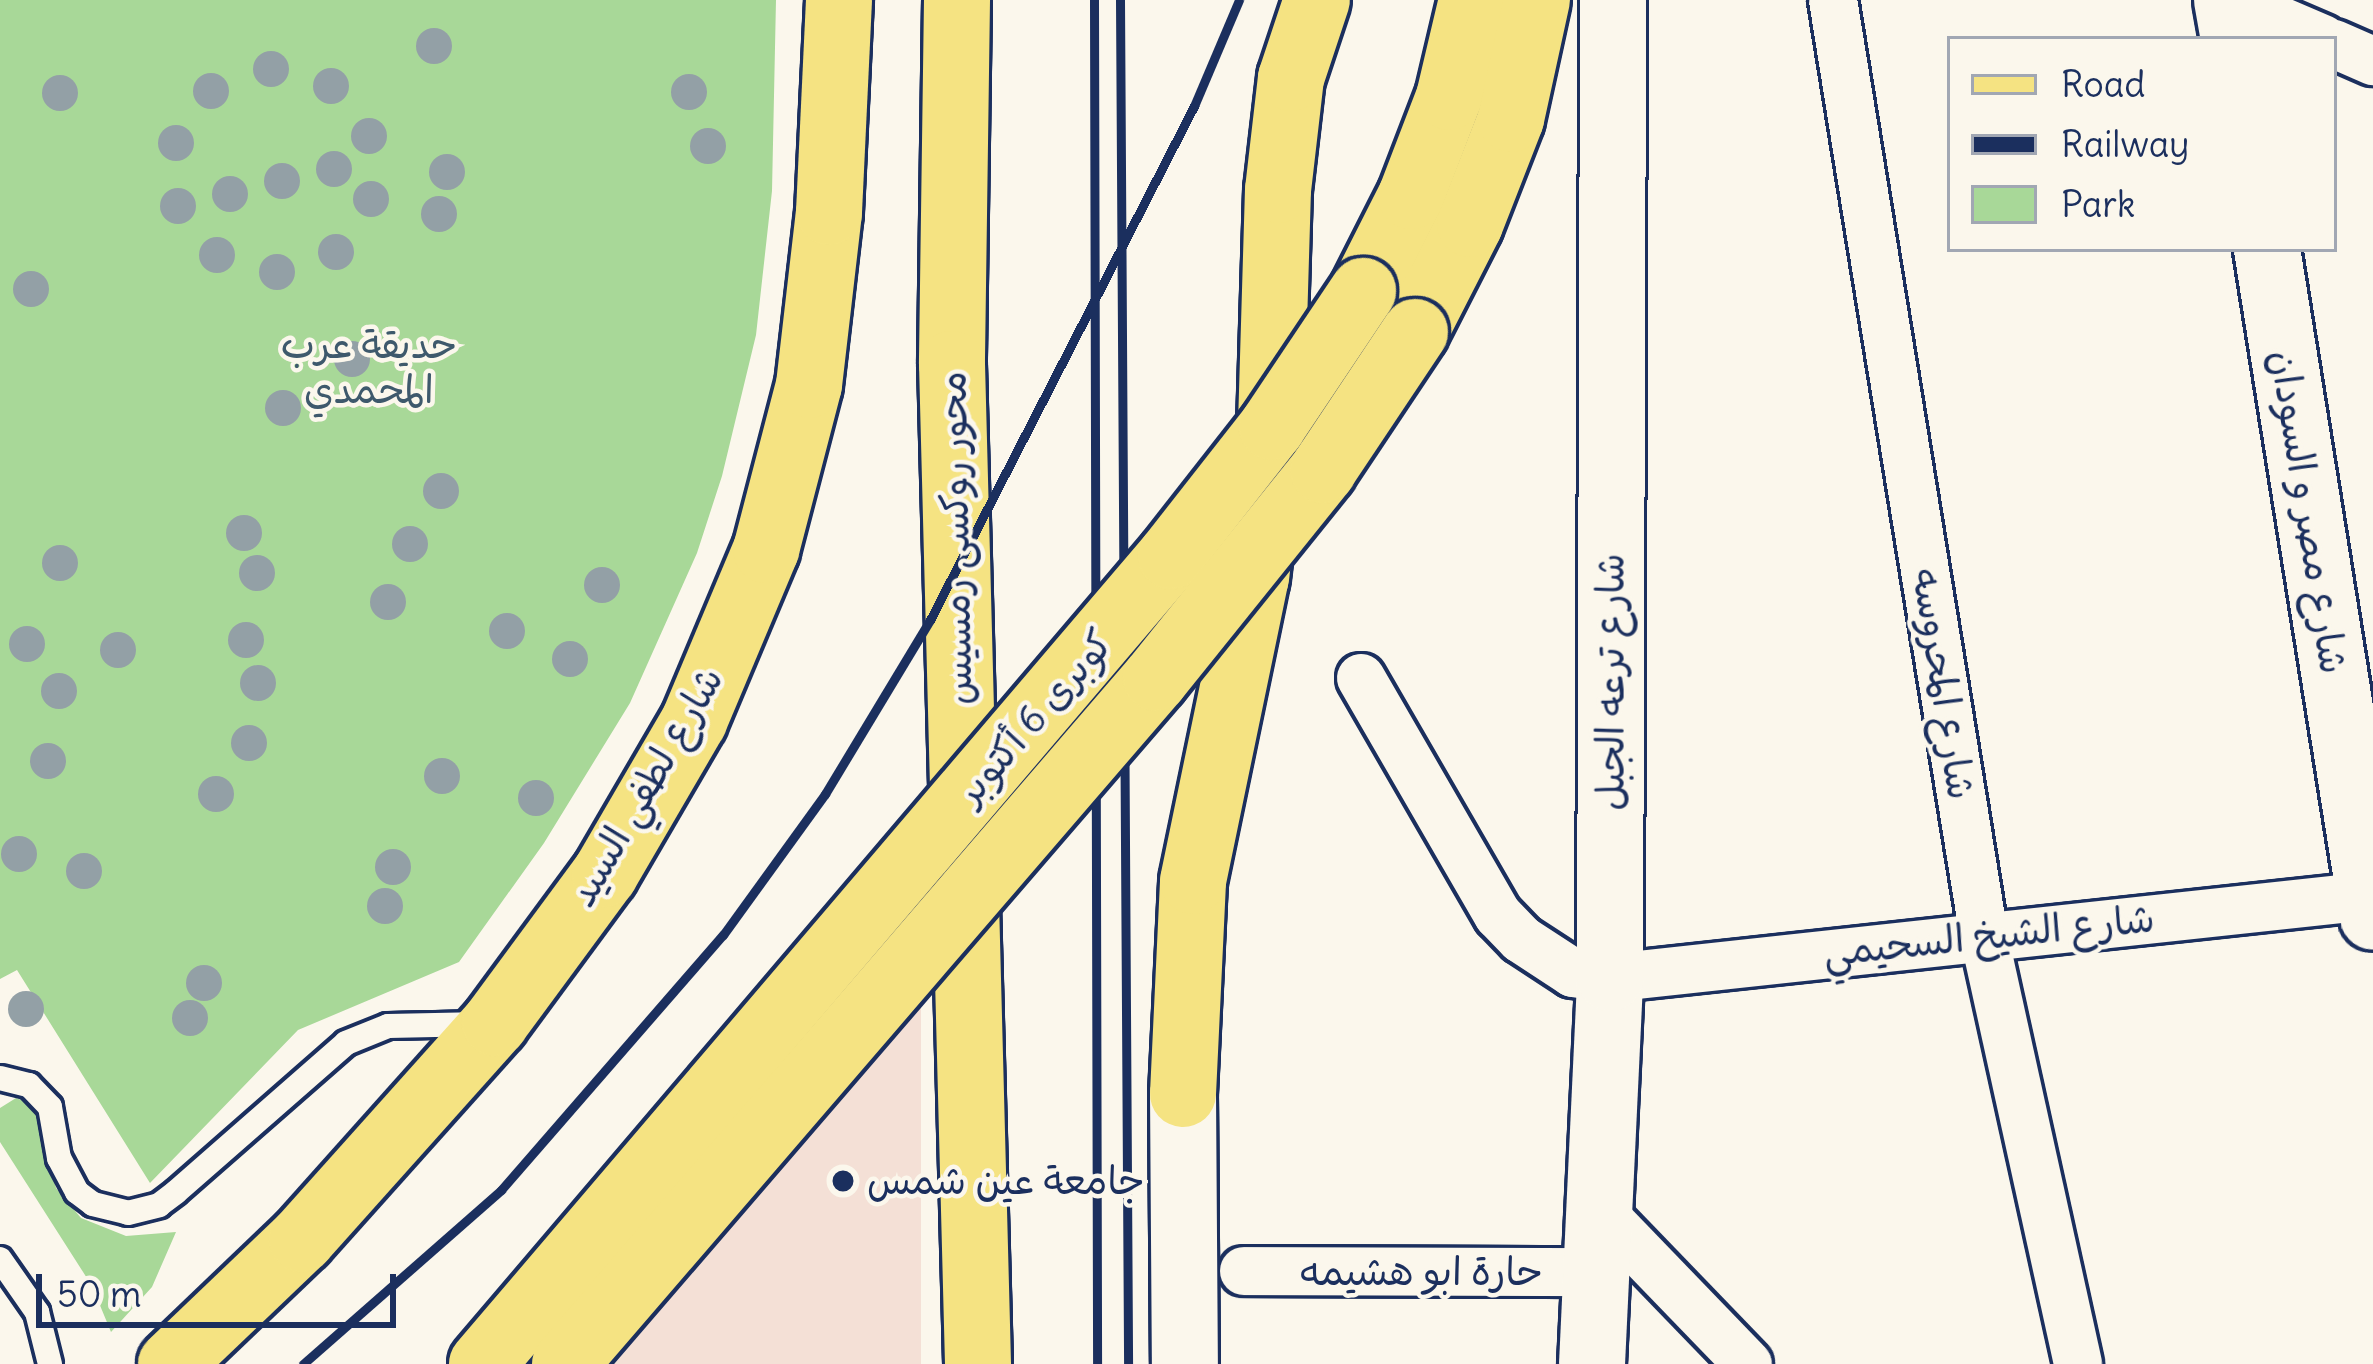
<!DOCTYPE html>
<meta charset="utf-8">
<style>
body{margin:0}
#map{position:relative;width:2373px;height:1364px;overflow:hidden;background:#fbf7ec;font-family:Delius,"Playpen Sans Arabic",sans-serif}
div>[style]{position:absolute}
.built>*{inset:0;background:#f4e0d6}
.green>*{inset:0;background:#a8d898}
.roads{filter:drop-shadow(3px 0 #1b2f5e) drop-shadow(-3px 0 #1b2f5e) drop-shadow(0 3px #1b2f5e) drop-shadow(0 -3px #1b2f5e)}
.service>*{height:24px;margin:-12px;padding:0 12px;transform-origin:12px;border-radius:12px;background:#fbf7ec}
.minor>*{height:48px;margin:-24px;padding:0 24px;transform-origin:24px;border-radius:24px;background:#fbf7ec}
.secondary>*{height:66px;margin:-33px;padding:0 33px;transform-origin:33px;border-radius:33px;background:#fbf7ec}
.primary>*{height:66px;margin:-33px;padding:0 33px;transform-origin:33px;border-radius:33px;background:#f5e382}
.motorway>*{height:66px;margin:-33px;padding:0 33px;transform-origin:33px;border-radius:33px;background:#f5e382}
.rail>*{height:9px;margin:-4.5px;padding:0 4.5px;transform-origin:4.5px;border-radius:4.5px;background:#1b2f5e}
.bridges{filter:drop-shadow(3px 0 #1b2f5e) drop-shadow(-3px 0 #1b2f5e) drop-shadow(0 3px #1b2f5e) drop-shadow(0 -3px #1b2f5e)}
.motorway-bridge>*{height:66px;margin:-33px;padding:0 33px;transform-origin:33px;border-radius:33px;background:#f5e382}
.trees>*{width:36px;height:36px;margin:-18px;border-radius:50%;background:#93a0a6}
.dots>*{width:33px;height:33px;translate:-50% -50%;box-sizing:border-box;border:6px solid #fbf7ec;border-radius:50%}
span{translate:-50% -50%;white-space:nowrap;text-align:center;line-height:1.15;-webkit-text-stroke:9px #fbf7ec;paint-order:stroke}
.park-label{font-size:39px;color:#3e596c}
.street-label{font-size:39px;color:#1b2f5e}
.poi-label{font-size:39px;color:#1b2f5e}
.left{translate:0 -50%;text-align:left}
.legend{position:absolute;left:1947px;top:36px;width:390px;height:216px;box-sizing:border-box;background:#fbf7ec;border:3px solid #a1a7b3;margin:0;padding:15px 21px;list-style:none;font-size:36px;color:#1b2f5e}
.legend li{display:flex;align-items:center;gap:24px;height:60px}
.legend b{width:60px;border:3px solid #a1a7b3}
.scale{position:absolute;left:36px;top:1274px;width:360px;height:54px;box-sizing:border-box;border:6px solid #1b2f5e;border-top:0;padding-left:15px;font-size:36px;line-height:42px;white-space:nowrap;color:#1b2f5e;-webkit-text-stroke:9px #fbf7ec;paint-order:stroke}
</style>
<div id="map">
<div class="built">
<div style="clip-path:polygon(921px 997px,921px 1364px,609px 1364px)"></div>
</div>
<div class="green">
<div style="clip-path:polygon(0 0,776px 0,772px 191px,756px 335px,722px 476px,697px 553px,630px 703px,544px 843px,459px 962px,298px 1030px,150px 1183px,17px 970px,0 979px)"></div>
<div style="clip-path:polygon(16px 1098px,36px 1105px,56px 1188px,81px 1218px,126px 1236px,176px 1232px,152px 1287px,111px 1332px,92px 1286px,0 1142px,0 1108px)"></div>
</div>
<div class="roads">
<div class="service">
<div style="left:0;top:1078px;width:30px;rotate:14deg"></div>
<div style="left:29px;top:1085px;width:30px;rotate:46deg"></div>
<div style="left:50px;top:1107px;width:52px;rotate:80deg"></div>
<div style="left:59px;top:1158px;width:38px;rotate:62deg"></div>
<div style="left:77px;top:1192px;width:20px;rotate:37deg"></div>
<div style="left:93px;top:1204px;width:36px;rotate:14deg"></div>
<div style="left:128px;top:1213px;width:32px;rotate:-14deg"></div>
<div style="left:159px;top:1205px;width:21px;rotate:-37deg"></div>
<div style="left:176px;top:1192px;width:226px;rotate:-41.2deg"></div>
<div style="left:346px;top:1043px;width:45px;rotate:-22deg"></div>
<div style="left:388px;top:1026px;width:94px;rotate:-1.2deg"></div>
<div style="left:0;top:1259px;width:65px;rotate:55.1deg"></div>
<div style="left:37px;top:1312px;width:54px;rotate:76deg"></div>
</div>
<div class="minor">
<div style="left:1833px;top:0;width:948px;rotate:80.84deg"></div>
<div style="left:1984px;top:936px;width:438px;rotate:77.6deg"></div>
<div style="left:2232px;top:0;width:99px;rotate:23.2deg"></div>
<div style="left:2334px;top:44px;width:43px;rotate:23.6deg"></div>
<div style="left:1361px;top:678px;width:274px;rotate:60deg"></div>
<div style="left:1498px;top:915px;width:33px;rotate:46deg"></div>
<div style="left:1521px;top:939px;width:62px;rotate:33.2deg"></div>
<div style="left:1573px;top:973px;width:37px;rotate:8deg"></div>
<div style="left:1610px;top:978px;width:762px;rotate:-6.17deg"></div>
<div style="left:1602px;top:1213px;width:210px;rotate:46deg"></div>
<div style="left:1244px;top:1271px;width:354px;rotate:0.2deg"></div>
</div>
<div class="secondary">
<div style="left:2227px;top:0;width:40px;rotate:80deg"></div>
<div style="left:2267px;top:249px;width:676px;rotate:80.98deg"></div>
<div style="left:1183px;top:1094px;width:270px;rotate:89.6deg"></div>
<div style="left:1592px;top:1364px;width:386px;rotate:-87.3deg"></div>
<div style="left:1610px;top:978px;width:978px;rotate:-89.82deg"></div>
</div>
<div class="primary">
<div style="left:957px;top:0;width:364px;rotate:90.8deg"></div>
<div style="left:952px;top:364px;width:1000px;rotate:88.51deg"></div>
<div style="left:171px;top:1364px;width:181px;rotate:-43.7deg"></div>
<div style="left:302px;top:1239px;width:290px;rotate:-48.2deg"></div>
<div style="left:495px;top:1023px;width:185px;rotate:-53.6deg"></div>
<div style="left:605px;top:874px;width:177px;rotate:-59.8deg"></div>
<div style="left:694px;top:721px;width:186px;rotate:-67.2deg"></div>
<div style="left:766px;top:550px;width:171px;rotate:-75.4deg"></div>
<div style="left:809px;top:385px;width:174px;rotate:-83.4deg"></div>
<div style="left:829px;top:212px;width:212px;rotate:-87.3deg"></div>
</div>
<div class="motorway">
<div style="left:1363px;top:291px;width:106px;rotate:-63.2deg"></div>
<div style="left:1411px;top:196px;width:106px;rotate:-69deg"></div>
<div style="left:1449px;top:97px;width:100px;rotate:-76.7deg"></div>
<div style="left:1415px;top:332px;width:121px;rotate:-63deg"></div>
<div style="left:1470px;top:224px;width:113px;rotate:-68.7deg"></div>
<div style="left:1511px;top:119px;width:122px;rotate:-77.7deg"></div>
<div style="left:1183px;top:1094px;width:213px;rotate:-87.3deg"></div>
<div style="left:1193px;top:881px;width:309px;rotate:-78.3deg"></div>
<div style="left:1256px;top:578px;width:120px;rotate:-83.3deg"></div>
<div style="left:1270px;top:459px;width:269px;rotate:-88.3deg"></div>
<div style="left:1278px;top:190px;width:113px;rotate:-83.4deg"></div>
<div style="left:1291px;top:78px;width:82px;rotate:-71.6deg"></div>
</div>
</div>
<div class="rail">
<div style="left:1094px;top:0;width:1364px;rotate:89.87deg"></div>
<div style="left:1120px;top:0;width:1364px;rotate:89.66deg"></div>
<div style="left:303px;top:1364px;width:264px;rotate:-41.3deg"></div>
<div style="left:501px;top:1190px;width:338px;rotate:-49deg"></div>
<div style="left:723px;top:935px;width:174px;rotate:-54.1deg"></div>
<div style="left:825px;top:794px;width:203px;rotate:-58.9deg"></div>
<div style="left:930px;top:620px;width:578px;rotate:-62.81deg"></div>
<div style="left:1194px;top:106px;width:115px;rotate:-67deg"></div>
</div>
<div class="bridges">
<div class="motorway-bridge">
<div style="left:482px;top:1364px;width:1062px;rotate:-49.55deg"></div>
<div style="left:1171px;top:556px;width:164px;rotate:-51.9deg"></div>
<div style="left:1272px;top:427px;width:164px;rotate:-56.2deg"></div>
<div style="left:565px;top:1364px;width:905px;rotate:-49.25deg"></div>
<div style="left:1156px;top:678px;width:267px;rotate:-51.2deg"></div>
<div style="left:1323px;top:470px;width:166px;rotate:-56.3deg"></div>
</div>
</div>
<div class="trees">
<div style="left:434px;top:46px"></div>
<div style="left:271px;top:69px"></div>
<div style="left:331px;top:86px"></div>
<div style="left:211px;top:91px"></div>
<div style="left:689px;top:92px"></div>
<div style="left:60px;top:93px"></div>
<div style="left:369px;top:136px"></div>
<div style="left:176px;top:143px"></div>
<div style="left:708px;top:146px"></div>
<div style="left:334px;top:169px"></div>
<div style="left:447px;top:172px"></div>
<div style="left:282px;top:181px"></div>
<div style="left:230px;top:194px"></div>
<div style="left:371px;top:199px"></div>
<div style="left:178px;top:206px"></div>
<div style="left:439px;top:214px"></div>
<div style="left:336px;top:252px"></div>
<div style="left:217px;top:255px"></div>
<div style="left:277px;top:272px"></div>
<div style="left:31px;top:289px"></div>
<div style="left:352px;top:359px"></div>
<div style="left:283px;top:408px"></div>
<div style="left:441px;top:491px"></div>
<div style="left:244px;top:533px"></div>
<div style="left:410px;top:544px"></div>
<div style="left:60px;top:563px"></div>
<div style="left:257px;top:573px"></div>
<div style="left:602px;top:585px"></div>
<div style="left:388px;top:602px"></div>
<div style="left:507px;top:631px"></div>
<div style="left:246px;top:640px"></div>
<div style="left:27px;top:644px"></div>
<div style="left:118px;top:650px"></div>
<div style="left:570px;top:659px"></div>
<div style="left:258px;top:683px"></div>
<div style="left:59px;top:691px"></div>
<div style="left:249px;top:743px"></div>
<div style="left:48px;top:761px"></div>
<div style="left:442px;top:776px"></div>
<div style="left:216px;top:794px"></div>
<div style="left:536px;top:798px"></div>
<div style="left:19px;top:854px"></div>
<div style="left:393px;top:867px"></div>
<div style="left:84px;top:871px"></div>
<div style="left:385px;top:906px"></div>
<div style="left:204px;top:983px"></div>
<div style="left:26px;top:1009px"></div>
<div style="left:190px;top:1018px"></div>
</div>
<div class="dots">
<div style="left:843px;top:1181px;background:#1b2f5e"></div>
</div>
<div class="park-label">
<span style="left:369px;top:368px">حديقة عرب<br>المحمدي</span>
</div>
<div class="street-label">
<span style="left:2308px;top:512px;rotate:81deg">شارع مصر و السودان</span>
<span style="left:956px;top:538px;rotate:-91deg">محور روكسى رمسيس</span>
<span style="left:1611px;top:682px;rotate:-90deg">شارع ترعه الجبل</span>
<span style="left:1943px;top:684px;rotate:81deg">شارع المحروسه</span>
<span style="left:1035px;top:717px;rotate:-49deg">كوبرى 6 أكتوبر</span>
<span style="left:646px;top:787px;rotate:-60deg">شارع لطفي السيد</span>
<span style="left:1989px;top:936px;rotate:-6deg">شارع الشيخ السحيمي</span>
<span style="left:1421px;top:1272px">حارة ابو هشيمه</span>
</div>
<div class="poi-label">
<span class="left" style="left:867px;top:1181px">جامعة عين شمس</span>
</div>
<ul class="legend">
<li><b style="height:15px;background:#f5e382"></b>Road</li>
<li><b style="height:15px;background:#1b2f5e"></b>Railway</li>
<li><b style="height:33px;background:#a8d898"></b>Park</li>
</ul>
<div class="scale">50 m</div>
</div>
